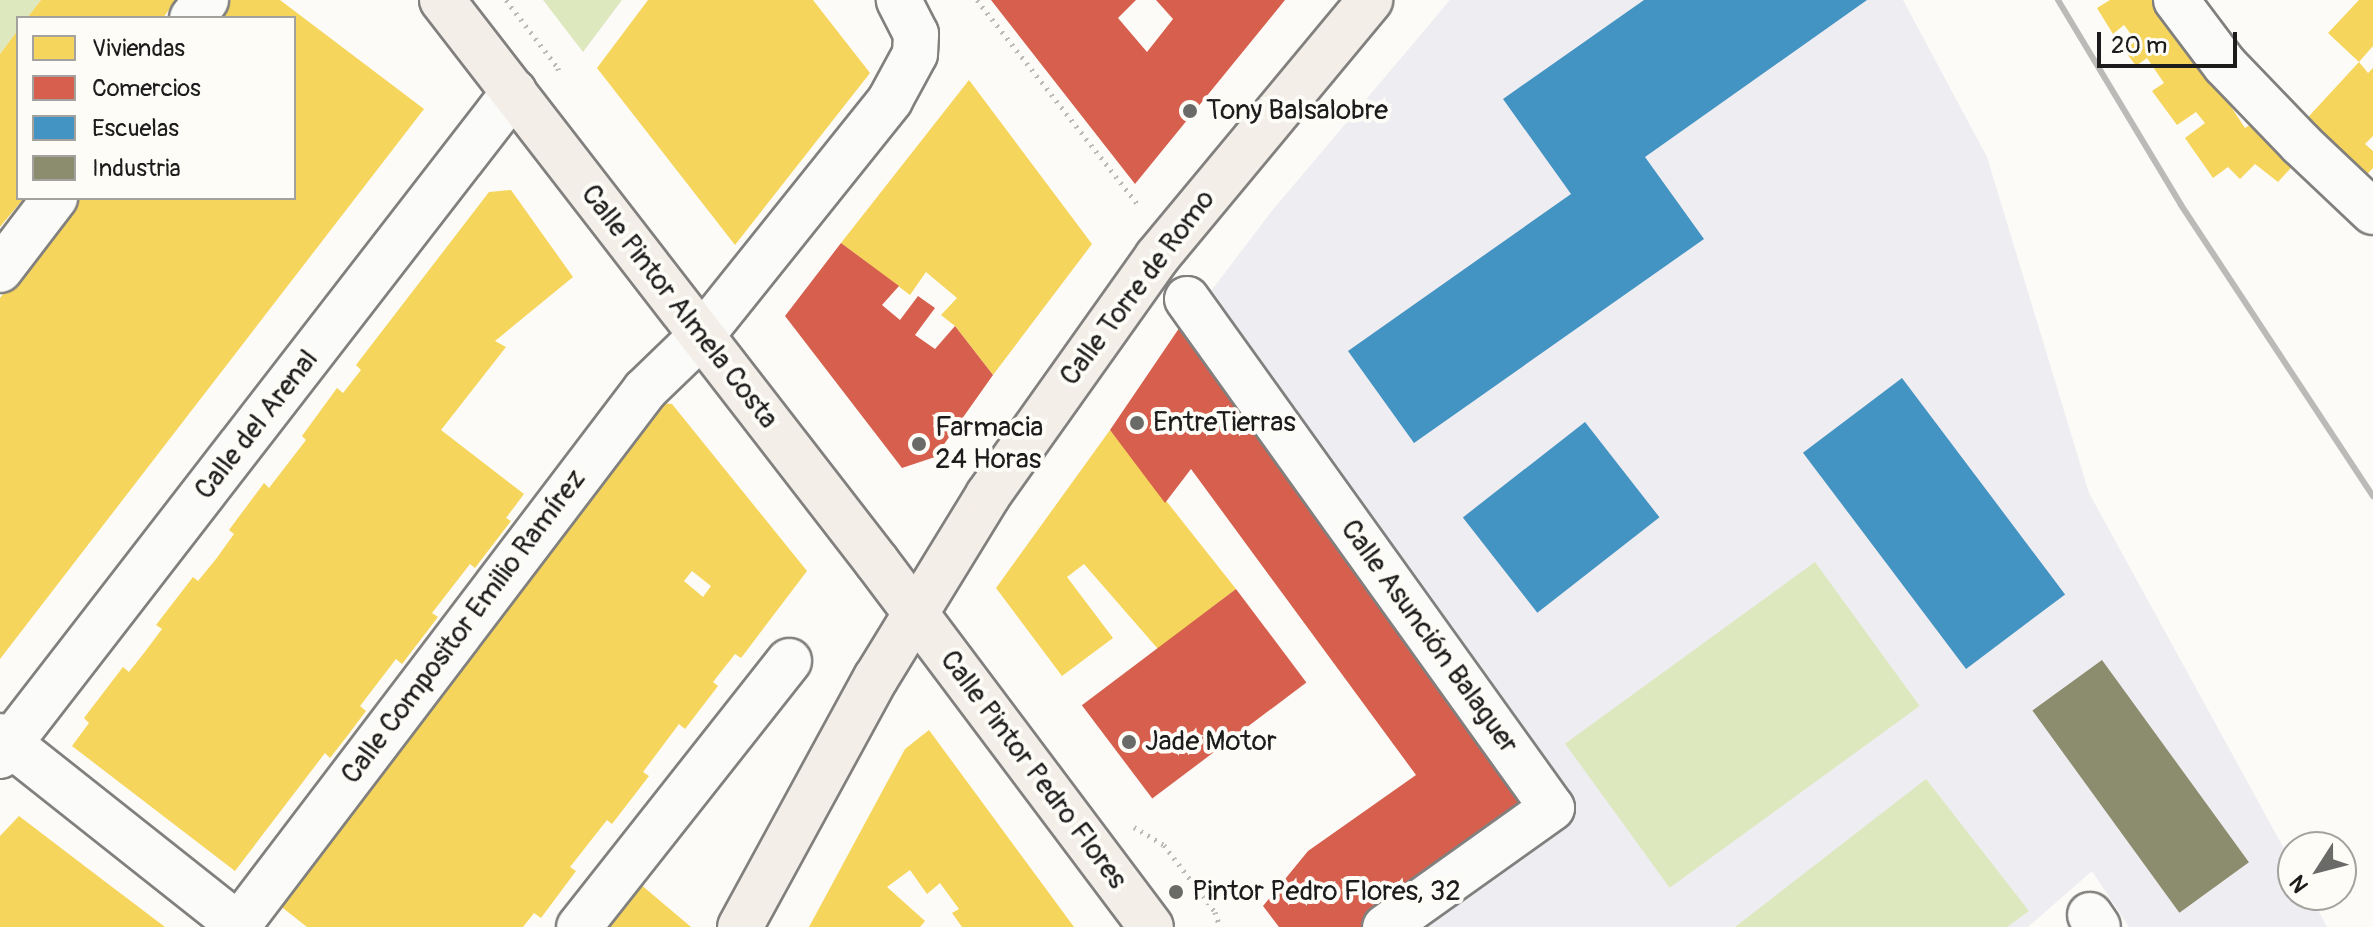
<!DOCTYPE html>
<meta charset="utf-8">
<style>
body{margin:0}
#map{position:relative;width:2373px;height:927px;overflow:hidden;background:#fcfbf8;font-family:Pangolin,sans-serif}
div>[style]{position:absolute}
.built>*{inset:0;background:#eeedf1}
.green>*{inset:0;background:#dde8be;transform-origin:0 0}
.homes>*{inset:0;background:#f6d55c}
.shops>*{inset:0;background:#d6604d;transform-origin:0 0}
.schools>*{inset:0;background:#4393c3;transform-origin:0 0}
.industry>*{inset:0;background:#8c8c6e;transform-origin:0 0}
.path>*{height:5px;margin-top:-2.5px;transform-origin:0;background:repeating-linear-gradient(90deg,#bbbab8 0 2px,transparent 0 8px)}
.roads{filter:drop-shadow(2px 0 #81807f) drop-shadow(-2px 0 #81807f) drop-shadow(0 2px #81807f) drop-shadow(0 -2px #81807f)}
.minor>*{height:44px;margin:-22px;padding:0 22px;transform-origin:22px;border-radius:22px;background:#fbfbf9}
.major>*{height:44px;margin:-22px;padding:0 22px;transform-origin:22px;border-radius:22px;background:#f3eee7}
.rail>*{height:6px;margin:-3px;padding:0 3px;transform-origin:3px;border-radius:3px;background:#bbbab8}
.dots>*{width:22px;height:22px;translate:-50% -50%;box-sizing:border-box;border:4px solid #fdfcf7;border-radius:50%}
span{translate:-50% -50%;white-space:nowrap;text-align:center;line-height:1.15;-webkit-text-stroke:8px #fdfcf7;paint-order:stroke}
.poi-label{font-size:28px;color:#1c1c1c}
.left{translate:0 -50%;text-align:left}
.street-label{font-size:28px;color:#1c1c1c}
.legend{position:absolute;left:16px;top:16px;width:280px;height:184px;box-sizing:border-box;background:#fdfcf7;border:2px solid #a3a29f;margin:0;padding:10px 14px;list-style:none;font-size:24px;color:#1c1c1c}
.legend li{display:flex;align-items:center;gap:16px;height:40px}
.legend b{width:40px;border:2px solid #a3a29f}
.north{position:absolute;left:2277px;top:831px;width:80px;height:80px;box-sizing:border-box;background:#fdfcf7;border:2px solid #a3a29f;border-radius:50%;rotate:234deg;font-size:22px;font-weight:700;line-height:32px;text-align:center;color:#1c1c1c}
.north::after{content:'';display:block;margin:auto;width:28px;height:36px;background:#6a6a69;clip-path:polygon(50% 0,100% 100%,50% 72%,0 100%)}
.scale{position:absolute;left:2097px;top:32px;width:140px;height:36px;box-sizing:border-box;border:4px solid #1c1c1c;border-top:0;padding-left:10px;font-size:24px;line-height:28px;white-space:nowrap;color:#1c1c1c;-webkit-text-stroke:6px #fdfcf7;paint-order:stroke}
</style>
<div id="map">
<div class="built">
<div style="clip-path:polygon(1450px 0,1903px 0,1987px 157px,2089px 493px,2293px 865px,2293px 895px,2310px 895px,2327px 927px,2129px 927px,2092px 871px,2028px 927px,1426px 927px,1567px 828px,1196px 311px,1271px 212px)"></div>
</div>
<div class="green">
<div style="clip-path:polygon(0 0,41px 0,27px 18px,18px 18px,18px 30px,0 54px)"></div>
<div style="clip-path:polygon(543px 0,622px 0,583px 52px)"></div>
<div style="left:1815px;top:562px;width:178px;height:309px;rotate:54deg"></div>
<div style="clip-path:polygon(1926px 779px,2029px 911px,2007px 927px,1735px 927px)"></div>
</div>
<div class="homes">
<div style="clip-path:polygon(41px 0,176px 0,163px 18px,27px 18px)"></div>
<div style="clip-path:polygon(231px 0,280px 0,424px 109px,0 659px,0 298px,76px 198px,294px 198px,294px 18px,218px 18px)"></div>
<div style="clip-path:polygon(648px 0,813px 0,870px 73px,735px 245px,597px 68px)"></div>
<div style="clip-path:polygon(2110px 0,2161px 0,2245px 128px,2256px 121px,2298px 160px,2278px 182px,2255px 164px,2240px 179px,2228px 167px,2213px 178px,2185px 138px,2205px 123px,2196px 112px,2177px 125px,2152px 91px,2164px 83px,2147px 58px,2136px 66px,2124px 50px,2136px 41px,2124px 25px,2113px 34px,2097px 8px)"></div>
<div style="clip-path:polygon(2359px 0,2373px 0,2373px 46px,2359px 62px,2368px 73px,2373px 68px,2373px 136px,2365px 144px,2373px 151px,2373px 168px,2359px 183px,2299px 127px,2359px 62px,2328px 33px)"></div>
<div style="clip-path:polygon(18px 30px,18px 198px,24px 198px,0 227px,0 54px)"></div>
<div style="clip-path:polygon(969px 80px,1092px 244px,993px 375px,955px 326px,941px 315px,957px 298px,926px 272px,910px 295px,841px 243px)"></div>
<div style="clip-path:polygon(511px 190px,573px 277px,495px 341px,506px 347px,441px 430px,524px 494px,506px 518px,511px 521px,475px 568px,470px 564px,432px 613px,438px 617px,402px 664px,396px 659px,360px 706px,366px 711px,348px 735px,330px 758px,325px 753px,235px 871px,72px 746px,89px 723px,84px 718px,123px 667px,129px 672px,144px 653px,162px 629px,156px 625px,193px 577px,198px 581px,216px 559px,234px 534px,229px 530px,264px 483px,269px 488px,306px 440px,302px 436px,337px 388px,343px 393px,361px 370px,356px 365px,489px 192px)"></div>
<div style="clip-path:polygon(evenodd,652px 402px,672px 404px,807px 571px,741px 658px,735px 654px,713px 682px,718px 686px,685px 729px,679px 724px,643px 772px,649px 776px,612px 824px,607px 820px,570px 867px,576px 871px,541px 918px,534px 913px,523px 927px,307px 927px,279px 905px,544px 546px,552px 552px,570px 528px,564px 525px,652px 402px,692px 571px,711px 586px,703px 597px,684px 581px,692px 571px)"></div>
<div style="clip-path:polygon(1110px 430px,1236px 589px,1158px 649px,1084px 564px,1067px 577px,1113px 638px,1062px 676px,996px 588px)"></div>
<div style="clip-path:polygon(929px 730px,1074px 927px,962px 927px,952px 913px,959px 909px,940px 883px,927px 894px,910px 870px,887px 887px,925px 921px,920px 927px,809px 927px,905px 749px)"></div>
<div style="clip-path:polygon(19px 816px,99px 877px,165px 927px,0 927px,0 836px)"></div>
<div style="clip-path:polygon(639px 883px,691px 927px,604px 927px)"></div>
</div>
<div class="shops">
<div style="clip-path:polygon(991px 0,1136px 0,1118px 18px,1147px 52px,1173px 19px,1156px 0,1285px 0,1135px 184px)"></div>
<div style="clip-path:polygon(841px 243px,899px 286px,882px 305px,900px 320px,918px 296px,935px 308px,915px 335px,935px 349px,955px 326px,993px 375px,935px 457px,902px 468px,785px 316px)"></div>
<div style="clip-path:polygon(1186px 318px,1534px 807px,1366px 927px,1279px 927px,1263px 906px,1308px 851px,1416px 775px,1191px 469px,1165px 503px,1110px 430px)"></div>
<div style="left:1236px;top:589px;width:117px;height:193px;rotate:53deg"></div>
</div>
<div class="schools">
<div style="clip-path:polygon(1644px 0,1867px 0,1645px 157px,1704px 239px,1414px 443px,1348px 351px,1571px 194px,1503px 99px)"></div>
<div style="left:1902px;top:378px;width:271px;height:124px;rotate:53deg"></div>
<div style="left:1585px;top:422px;width:121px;height:155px;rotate:52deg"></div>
</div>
<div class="industry">
<div style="left:2102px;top:660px;width:250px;height:86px;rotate:54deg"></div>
</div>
<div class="path">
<div style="left:506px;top:0;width:86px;rotate:52.6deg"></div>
<div style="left:558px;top:68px;width:6px;rotate:81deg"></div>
<div style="left:977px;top:0;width:263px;rotate:51.8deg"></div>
<div style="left:1134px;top:827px;width:35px;rotate:31deg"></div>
<div style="left:1164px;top:845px;width:84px;rotate:52.7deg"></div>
<div style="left:1215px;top:912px;width:16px;rotate:72deg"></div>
</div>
<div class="roads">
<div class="minor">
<div style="left:2176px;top:0;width:81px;rotate:53deg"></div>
<div style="left:2225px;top:65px;width:110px;rotate:46.1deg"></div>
<div style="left:2301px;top:144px;width:99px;rotate:43.4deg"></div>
<div style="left:192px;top:18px;width:23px;rotate:-52deg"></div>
<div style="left:0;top:270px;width:91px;rotate:-52.6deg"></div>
<div style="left:1187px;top:299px;width:626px;rotate:54.36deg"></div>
<div style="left:1552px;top:808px;width:205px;rotate:144.5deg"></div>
<div style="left:0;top:736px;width:308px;rotate:38.4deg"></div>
<div style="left:0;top:756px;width:840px;rotate:-52.26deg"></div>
<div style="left:2090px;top:915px;width:14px;rotate:56deg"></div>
<div style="left:237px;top:927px;width:674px;rotate:-52.77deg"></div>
<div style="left:645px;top:390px;width:79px;rotate:-44deg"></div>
<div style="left:702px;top:335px;width:301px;rotate:-51.3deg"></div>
<div style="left:890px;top:100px;width:52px;rotate:-61.5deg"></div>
<div style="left:915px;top:54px;width:20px;rotate:-87deg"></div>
<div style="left:916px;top:34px;width:38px;rotate:-117deg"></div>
<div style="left:579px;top:927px;width:339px;rotate:-51.7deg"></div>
</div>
<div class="major">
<div style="left:442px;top:0;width:711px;rotate:52.26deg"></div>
<div style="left:877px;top:562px;width:456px;rotate:53.1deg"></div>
<div style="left:740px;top:927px;width:284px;rotate:-61.4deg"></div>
<div style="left:876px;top:678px;width:215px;rotate:-58.5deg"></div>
<div style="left:988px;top:495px;width:292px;rotate:-54.6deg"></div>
<div style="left:1157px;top:257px;width:334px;rotate:-50.3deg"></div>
</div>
</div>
<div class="rail">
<div style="left:2058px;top:0;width:239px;rotate:59deg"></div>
<div style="left:2181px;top:205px;width:349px;rotate:56.6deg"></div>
</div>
<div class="dots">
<div style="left:1190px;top:111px;background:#6a6a69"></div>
<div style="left:1137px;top:423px;background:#6a6a69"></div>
<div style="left:919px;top:444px;background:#6a6a69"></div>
<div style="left:1129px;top:742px;background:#6a6a69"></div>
<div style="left:1176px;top:892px;background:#6a6a69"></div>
</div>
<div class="poi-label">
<span class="left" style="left:1206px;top:111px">Tony Balsalobre</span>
<span class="left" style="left:1153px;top:423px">EntreTierras</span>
<span class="left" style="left:935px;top:444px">Farmacia<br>24 Horas</span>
<span class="left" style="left:1145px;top:742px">Jade Motor</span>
<span class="left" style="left:1192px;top:892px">Pintor Pedro Flores, 32</span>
</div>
<div class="street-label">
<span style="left:1138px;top:288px;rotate:-53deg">Calle Torre de Romo</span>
<span style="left:679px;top:307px;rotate:52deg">Calle Pintor Almela Costa</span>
<span style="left:257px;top:425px;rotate:-52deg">Calle del Arenal</span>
<span style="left:464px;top:627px;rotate:-53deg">Calle Compositor Emilio Ramírez</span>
<span style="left:1429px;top:637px;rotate:54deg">Calle Asunción Balaguer</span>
<span style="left:1033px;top:770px;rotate:53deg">Calle Pintor Pedro Flores</span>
</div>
<ul class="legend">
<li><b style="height:22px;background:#f6d55c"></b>Viviendas</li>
<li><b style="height:22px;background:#d6604d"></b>Comercios</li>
<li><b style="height:22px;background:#4393c3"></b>Escuelas</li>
<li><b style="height:22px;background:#8c8c6e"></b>Industria</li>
</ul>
<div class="north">N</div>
<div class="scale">20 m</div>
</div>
